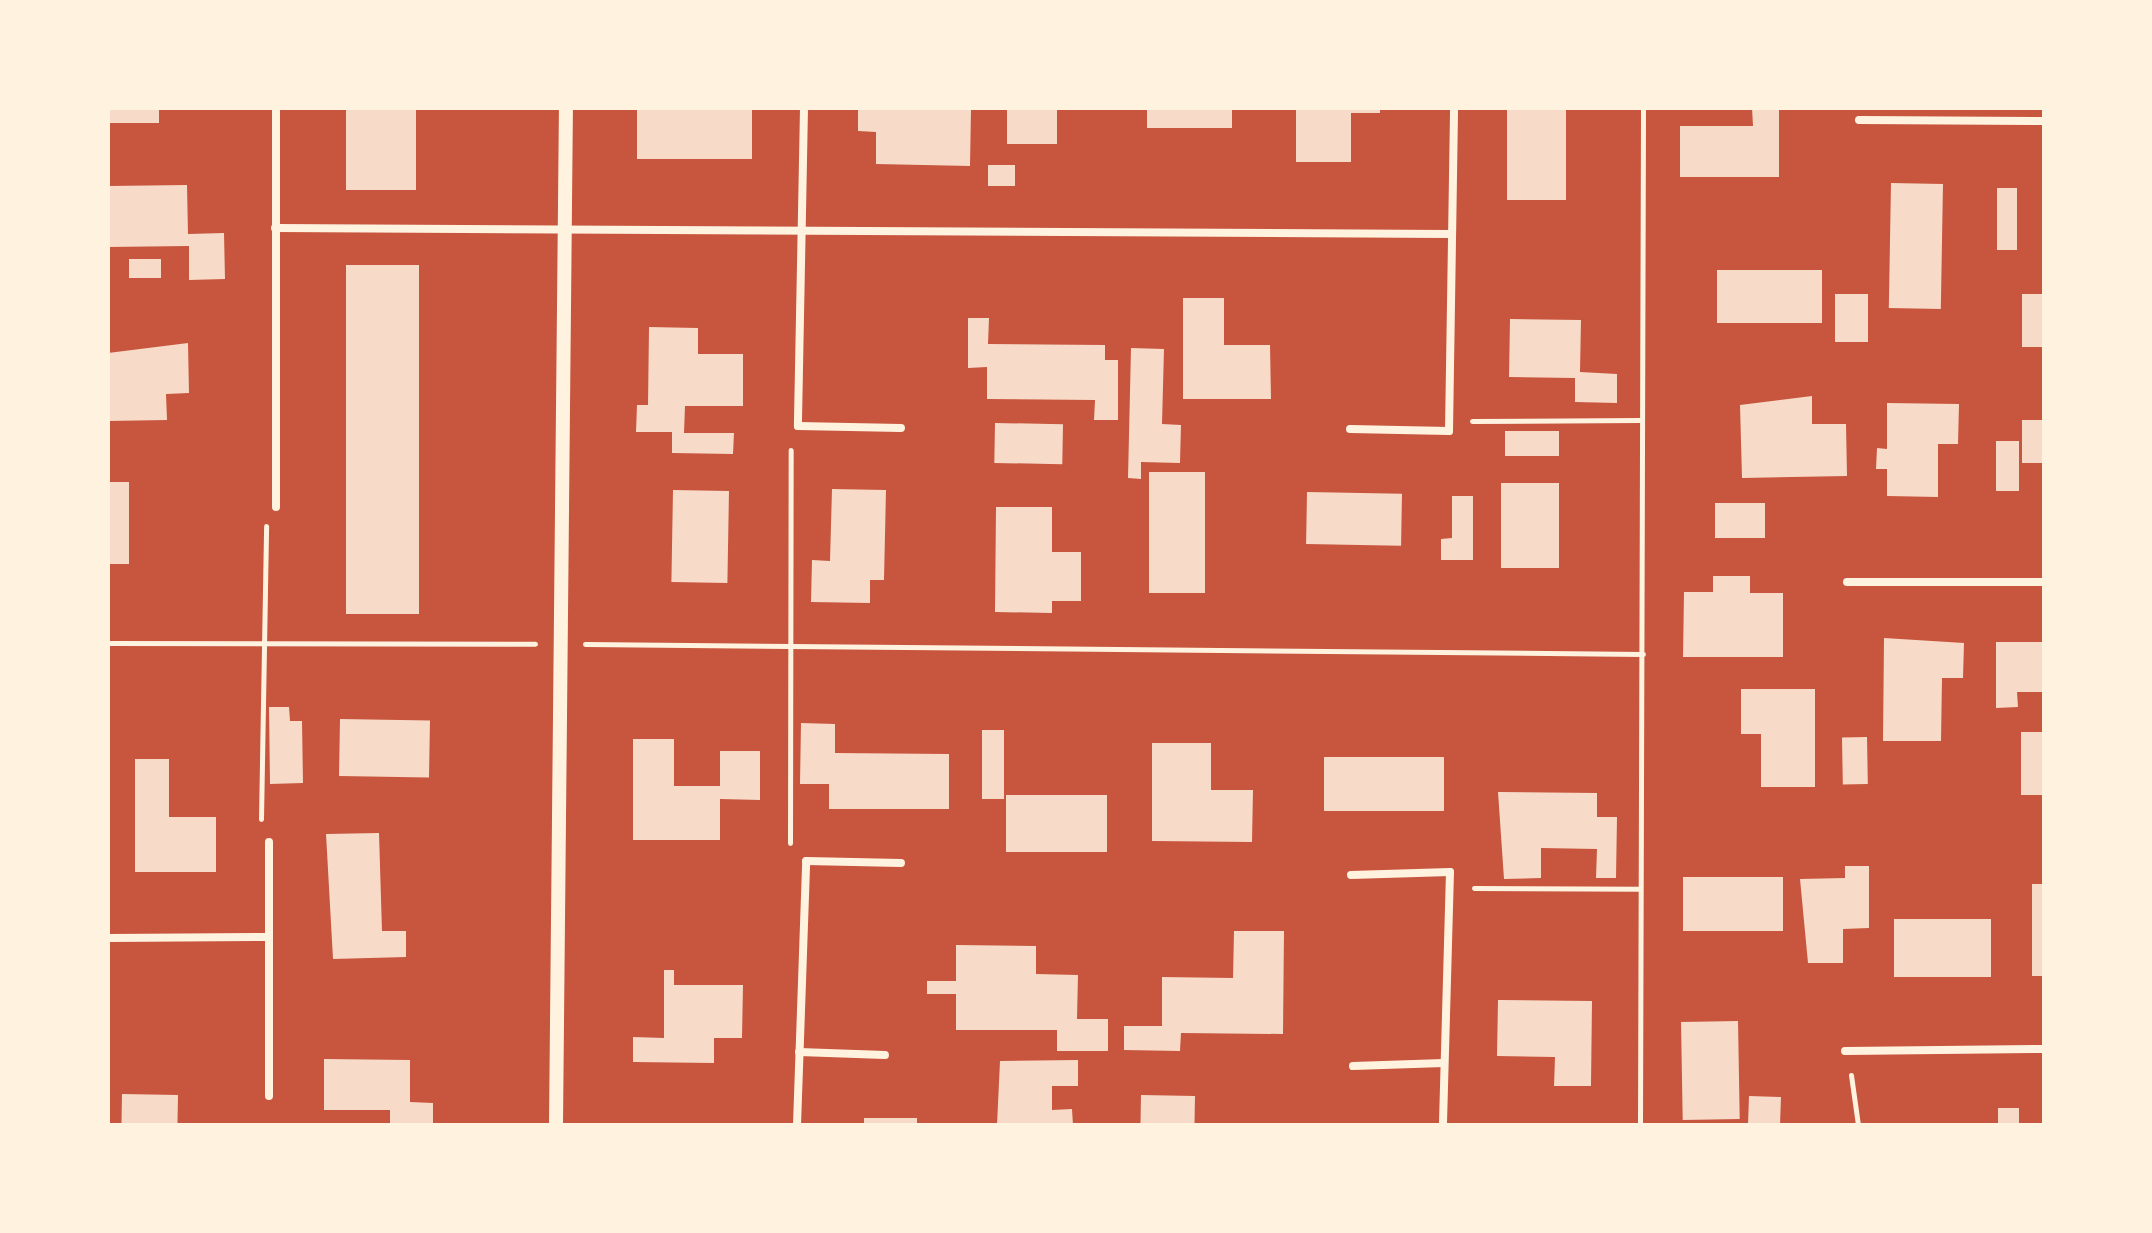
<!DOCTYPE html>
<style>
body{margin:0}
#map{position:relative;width:2152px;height:1233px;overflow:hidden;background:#c8553d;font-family:Jost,sans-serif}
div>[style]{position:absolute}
.building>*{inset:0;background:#f7dbc8;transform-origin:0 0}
.path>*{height:5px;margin:-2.5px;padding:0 2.5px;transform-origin:2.5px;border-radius:2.5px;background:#fff3e0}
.minor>*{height:8px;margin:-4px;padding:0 4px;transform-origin:4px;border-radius:4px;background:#fff3e0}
.tertiary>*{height:14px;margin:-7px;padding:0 7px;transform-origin:7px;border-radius:7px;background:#fff3e0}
span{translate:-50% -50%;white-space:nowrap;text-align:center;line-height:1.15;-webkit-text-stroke:7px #fff3e0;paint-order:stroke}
.frame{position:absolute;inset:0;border:110px solid #fff3e0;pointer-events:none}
</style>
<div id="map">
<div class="building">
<div style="left:108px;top:108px;width:51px;height:15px"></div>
<div style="left:346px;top:108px;width:70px;height:82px"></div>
<div style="left:637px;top:108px;width:115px;height:51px"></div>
<div style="clip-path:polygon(858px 108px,971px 110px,970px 166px,876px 164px,876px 132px,858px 131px)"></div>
<div style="left:1007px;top:108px;width:50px;height:36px"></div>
<div style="left:1147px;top:108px;width:85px;height:20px"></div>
<div style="clip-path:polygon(1296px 108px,1380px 108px,1380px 113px,1351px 113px,1351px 162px,1296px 162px)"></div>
<div style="left:1507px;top:108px;width:59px;height:92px"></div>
<div style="clip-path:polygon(1752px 108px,1779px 108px,1779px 177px,1680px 177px,1680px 126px,1753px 126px)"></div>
<div style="left:1015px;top:165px;width:21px;height:27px;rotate:90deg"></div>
<div style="left:1891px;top:183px;width:52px;height:125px;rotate:1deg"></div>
<div style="clip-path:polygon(187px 185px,188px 234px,224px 233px,225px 279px,189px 280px,189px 246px,108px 247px,108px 186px)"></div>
<div style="left:1997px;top:188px;width:20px;height:62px"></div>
<div style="left:161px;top:259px;width:19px;height:32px;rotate:90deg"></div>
<div style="left:419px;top:265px;width:349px;height:73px;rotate:90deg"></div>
<div style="left:1717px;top:270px;width:105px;height:53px"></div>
<div style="left:1835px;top:294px;width:33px;height:48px"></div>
<div style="left:2022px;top:294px;width:22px;height:53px"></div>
<div style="clip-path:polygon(1183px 298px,1224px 298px,1224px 345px,1270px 345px,1271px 399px,1183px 399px)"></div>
<div style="clip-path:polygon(968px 318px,989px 318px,988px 344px,1105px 345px,1105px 360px,1118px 360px,1118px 420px,1094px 420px,1095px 400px,987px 399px,987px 367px,968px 368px)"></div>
<div style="clip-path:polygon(1510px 319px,1581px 320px,1580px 372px,1617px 374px,1617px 403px,1575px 402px,1575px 378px,1509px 377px)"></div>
<div style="clip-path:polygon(649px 327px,698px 328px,698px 354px,743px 354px,743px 406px,685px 406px,684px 433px,734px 433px,733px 454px,672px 453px,672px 432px,636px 432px,637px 405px,648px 405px)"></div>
<div style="clip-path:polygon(188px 343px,189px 393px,166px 394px,167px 420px,108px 421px,108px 353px)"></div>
<div style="clip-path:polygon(1131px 348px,1164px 349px,1162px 424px,1181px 425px,1180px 463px,1141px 462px,1141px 479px,1128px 478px)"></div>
<div style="clip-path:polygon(1812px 396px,1812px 424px,1846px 424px,1847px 476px,1742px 478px,1740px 405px)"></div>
<div style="clip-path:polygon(1887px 403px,1959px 404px,1958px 444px,1938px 444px,1938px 497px,1887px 496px,1887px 469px,1876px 469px,1877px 448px,1887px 449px)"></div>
<div style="left:2022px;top:420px;width:22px;height:43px"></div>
<div style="left:995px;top:423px;width:68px;height:40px;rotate:1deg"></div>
<div style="left:1505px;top:431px;width:54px;height:25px"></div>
<div style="left:1996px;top:441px;width:23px;height:50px"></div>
<div style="left:1149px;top:472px;width:56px;height:121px"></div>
<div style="left:108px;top:482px;width:21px;height:82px"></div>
<div style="left:1501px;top:483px;width:58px;height:85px"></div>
<div style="clip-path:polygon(832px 489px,886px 490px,884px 580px,870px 580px,870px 603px,811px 602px,812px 560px,830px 561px)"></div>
<div style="left:673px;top:490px;width:56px;height:92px;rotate:1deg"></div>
<div style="left:1307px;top:492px;width:95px;height:52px;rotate:1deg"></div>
<div style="clip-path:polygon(1452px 496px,1473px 496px,1473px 560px,1441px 560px,1441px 539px,1452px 538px)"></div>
<div style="left:1715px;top:503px;width:50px;height:35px"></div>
<div style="clip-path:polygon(996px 507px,1052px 507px,1052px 552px,1081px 552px,1081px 601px,1052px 601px,1052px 613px,995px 612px)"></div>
<div style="clip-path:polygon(1713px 576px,1750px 576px,1750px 593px,1783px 593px,1783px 657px,1683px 657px,1684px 592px,1713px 592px)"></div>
<div style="clip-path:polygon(1884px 638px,1964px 643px,1963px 678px,1942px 678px,1941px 741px,1883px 741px)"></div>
<div style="clip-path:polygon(1996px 642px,2044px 642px,2044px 692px,2017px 692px,2018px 707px,1996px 708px)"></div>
<div style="clip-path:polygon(1741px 689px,1815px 689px,1815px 787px,1761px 787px,1761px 734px,1741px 734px)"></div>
<div style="clip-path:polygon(269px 707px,289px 707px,290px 721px,302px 721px,303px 783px,270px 784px)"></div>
<div style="left:340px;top:719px;width:90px;height:57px;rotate:1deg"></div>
<div style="clip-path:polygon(801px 723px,835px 724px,835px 753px,949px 754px,949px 809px,829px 809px,829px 784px,800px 784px)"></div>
<div style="left:982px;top:730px;width:22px;height:69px"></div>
<div style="left:2021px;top:732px;width:23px;height:63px"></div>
<div style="left:1867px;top:737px;width:47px;height:25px;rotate:89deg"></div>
<div style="clip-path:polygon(633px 739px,674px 739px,674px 786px,720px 786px,720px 751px,760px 751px,760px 800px,720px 799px,720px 840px,633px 840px)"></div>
<div style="clip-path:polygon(1152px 743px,1211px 743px,1211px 790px,1253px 790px,1252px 842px,1152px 841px)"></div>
<div style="left:1324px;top:757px;width:120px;height:54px"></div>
<div style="clip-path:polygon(135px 759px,169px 759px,169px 817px,216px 817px,216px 872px,135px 872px)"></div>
<div style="clip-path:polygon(1498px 792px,1597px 793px,1597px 817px,1617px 817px,1616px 878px,1596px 878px,1597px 849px,1541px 848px,1541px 878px,1504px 879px)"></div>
<div style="left:1006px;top:795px;width:101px;height:57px"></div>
<div style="clip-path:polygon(379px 833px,382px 931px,406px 931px,406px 957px,333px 959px,326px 834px)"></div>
<div style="clip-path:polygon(1845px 866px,1869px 866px,1869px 928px,1843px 929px,1843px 963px,1808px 963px,1800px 879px,1845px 878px)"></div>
<div style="left:1783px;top:877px;width:54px;height:100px;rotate:90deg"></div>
<div style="left:2032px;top:884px;width:12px;height:92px"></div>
<div style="left:1894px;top:919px;width:97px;height:58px"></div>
<div style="clip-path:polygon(1234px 931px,1284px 931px,1283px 1034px,1181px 1033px,1180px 1051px,1124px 1050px,1124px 1026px,1162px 1026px,1162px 977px,1233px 978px)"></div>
<div style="clip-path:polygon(956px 945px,1036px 946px,1036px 974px,1078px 975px,1077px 1019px,1108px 1019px,1108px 1051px,1057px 1051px,1057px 1030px,956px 1030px,956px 994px,927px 994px,927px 981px,956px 981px)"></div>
<div style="clip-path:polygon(664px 970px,674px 970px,674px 985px,743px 985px,742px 1038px,714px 1038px,714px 1063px,633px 1062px,633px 1037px,664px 1038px)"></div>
<div style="clip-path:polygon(1498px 1000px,1592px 1001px,1591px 1086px,1554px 1086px,1555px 1057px,1497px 1056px)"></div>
<div style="left:1738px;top:1021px;width:98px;height:57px;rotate:89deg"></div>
<div style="clip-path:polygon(324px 1059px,410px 1060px,410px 1102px,433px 1103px,433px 1125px,390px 1125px,390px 1110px,324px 1110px)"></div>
<div style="clip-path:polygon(1078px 1060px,1078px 1086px,1052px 1086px,1052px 1110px,1072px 1109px,1073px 1125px,997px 1125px,1000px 1061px)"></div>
<div style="left:122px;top:1094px;width:56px;height:31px;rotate:1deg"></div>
<div style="left:1141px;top:1095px;width:54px;height:30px;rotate:1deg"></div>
<div style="left:1749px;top:1096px;width:32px;height:29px;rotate:2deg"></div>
<div style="left:1998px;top:1108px;width:21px;height:17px"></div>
<div style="left:864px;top:1118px;width:53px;height:7px"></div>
</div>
<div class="path">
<div style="left:1472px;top:421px;width:169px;rotate:-0.3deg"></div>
<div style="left:108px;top:643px;width:427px;rotate:0.1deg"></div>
<div style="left:585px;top:644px;width:1058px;rotate:0.54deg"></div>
<div style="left:261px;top:819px;width:293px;rotate:-89deg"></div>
<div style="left:790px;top:843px;width:393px;rotate:-89.9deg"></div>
<div style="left:1474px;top:888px;width:166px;rotate:0.3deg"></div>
<div style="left:1851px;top:1075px;width:50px;rotate:82deg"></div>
<div style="left:1640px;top:1125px;width:1017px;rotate:-89.83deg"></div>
</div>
<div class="minor">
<div style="left:276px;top:108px;width:399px;rotate:90deg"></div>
<div style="left:804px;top:108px;width:318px;rotate:91.1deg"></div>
<div style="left:798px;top:426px;width:103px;rotate:1.1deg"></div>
<div style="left:1859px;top:120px;width:185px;rotate:0.3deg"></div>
<div style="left:275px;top:228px;width:1175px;rotate:0.29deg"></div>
<div style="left:1350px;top:429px;width:99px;rotate:1.2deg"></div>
<div style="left:1449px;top:431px;width:323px;rotate:-89.1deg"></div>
<div style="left:1847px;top:582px;width:197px"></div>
<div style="left:269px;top:842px;width:254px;rotate:90deg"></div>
<div style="left:1351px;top:875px;width:99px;rotate:-1.7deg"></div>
<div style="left:1450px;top:872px;width:253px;rotate:91.6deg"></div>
<div style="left:108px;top:938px;width:159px;rotate:-0.4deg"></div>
<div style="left:1845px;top:1051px;width:199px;rotate:-0.6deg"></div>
<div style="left:799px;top:1052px;width:86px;rotate:2deg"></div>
<div style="left:1353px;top:1066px;width:91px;rotate:-1.9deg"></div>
<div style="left:797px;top:1125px;width:264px;rotate:-88deg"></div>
<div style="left:806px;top:861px;width:95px;rotate:1.2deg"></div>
</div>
<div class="tertiary">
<div style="left:556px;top:1125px;width:1017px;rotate:-89.44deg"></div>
</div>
<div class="frame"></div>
</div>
